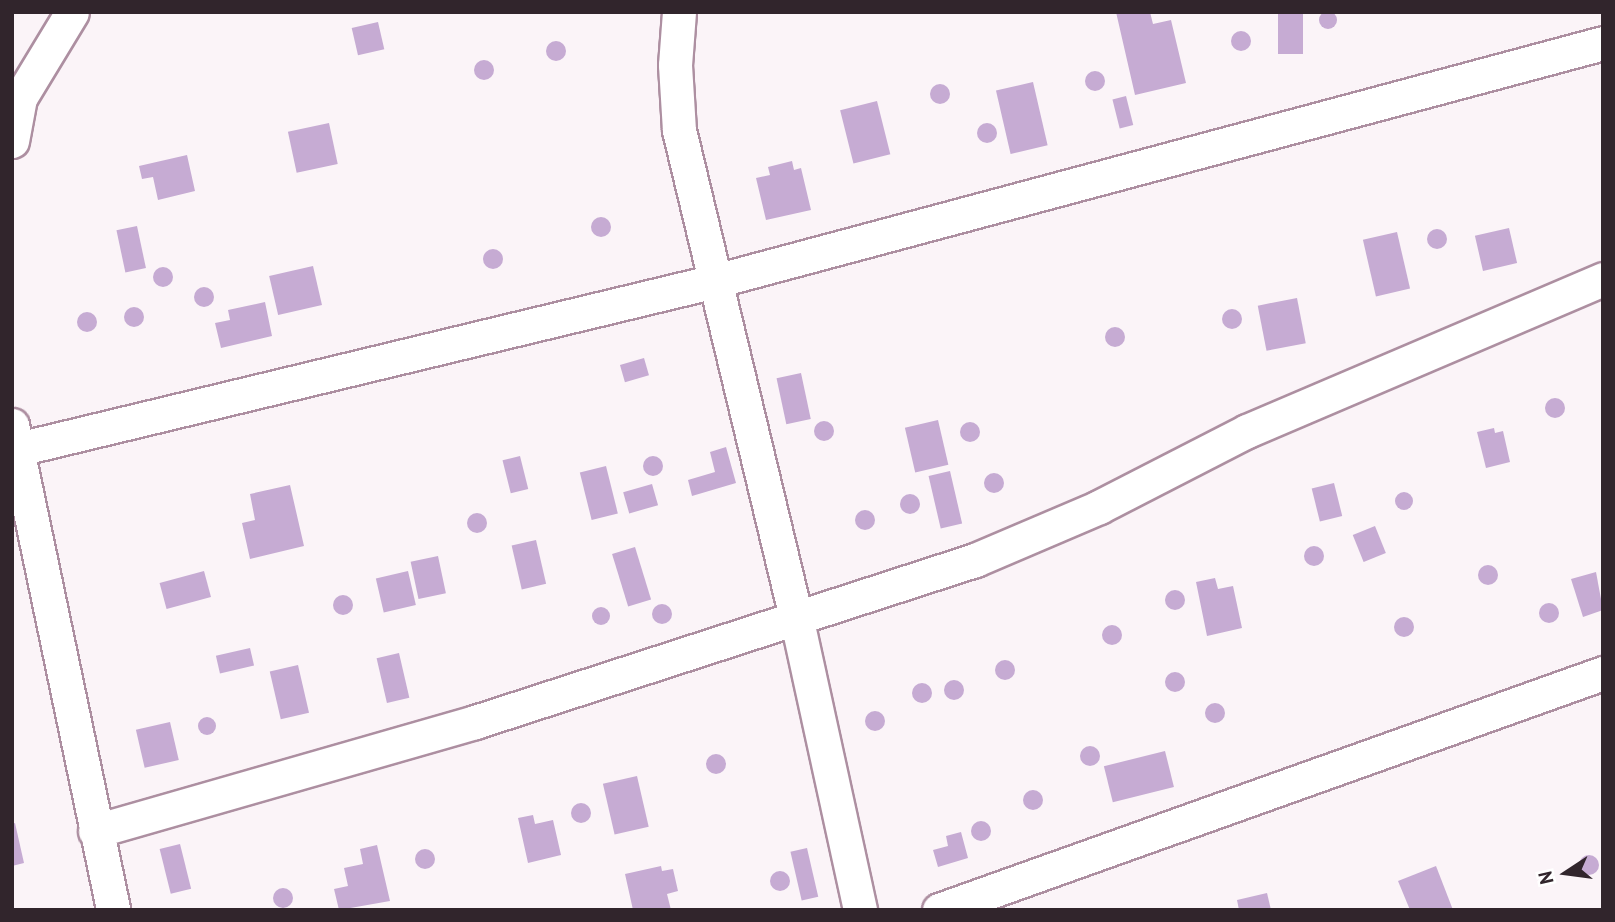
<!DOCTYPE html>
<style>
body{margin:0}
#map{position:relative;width:1615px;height:922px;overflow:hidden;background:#fbf4f8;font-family:"PT Sans",sans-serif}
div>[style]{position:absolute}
.building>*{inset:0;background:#c6abd3;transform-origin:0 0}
.round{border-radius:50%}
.roads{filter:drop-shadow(2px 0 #ad8fa1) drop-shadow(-2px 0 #ad8fa1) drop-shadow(0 2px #ad8fa1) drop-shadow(0 -2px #ad8fa1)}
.street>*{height:33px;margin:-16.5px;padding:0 16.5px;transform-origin:16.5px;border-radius:16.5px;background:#fff}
span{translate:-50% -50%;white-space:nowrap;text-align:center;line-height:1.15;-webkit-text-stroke:5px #fff;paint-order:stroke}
.frame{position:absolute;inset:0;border:14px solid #31252c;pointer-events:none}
.north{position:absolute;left:1531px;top:838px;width:70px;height:70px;-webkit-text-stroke:5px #fff;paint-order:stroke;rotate:257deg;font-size:19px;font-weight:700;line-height:28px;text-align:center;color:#31252c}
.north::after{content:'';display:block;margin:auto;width:24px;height:32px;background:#31252c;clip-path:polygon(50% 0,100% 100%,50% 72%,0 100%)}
</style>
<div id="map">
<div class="building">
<div class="round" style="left:1319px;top:11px;width:18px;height:18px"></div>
<div style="clip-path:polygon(1116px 12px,1150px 12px,1153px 24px,1171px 20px,1186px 83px,1135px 95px)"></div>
<div style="left:1278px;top:12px;width:25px;height:42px"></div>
<div style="left:378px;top:22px;width:28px;height:27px;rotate:77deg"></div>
<div class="round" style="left:1231px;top:31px;width:20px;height:20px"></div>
<div class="round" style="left:546px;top:41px;width:20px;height:20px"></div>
<div class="round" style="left:474px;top:60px;width:20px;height:20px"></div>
<div class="round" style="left:1085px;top:71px;width:20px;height:20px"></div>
<div style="left:1033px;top:82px;width:65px;height:38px;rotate:77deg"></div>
<div class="round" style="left:930px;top:84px;width:20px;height:20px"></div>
<div style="left:1126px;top:96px;width:30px;height:14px;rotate:76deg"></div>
<div style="left:877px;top:101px;width:55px;height:38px;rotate:76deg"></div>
<div style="left:329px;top:123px;width:42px;height:42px;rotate:78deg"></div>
<div class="round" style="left:977px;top:123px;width:20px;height:20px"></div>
<div style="clip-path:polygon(187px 155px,195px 191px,158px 200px,153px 177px,142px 179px,139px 166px)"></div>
<div style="clip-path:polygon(792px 161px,794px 170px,801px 168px,811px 210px,766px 220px,756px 178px,770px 175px,768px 167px)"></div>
<div class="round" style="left:591px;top:217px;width:20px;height:20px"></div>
<div style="left:137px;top:226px;width:43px;height:21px;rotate:78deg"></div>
<div style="left:1509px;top:228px;width:36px;height:35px;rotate:77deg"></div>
<div class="round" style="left:1427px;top:229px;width:20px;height:20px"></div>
<div style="left:1397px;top:232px;width:58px;height:35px;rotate:77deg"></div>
<div class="round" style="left:483px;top:249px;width:20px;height:20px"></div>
<div style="left:313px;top:266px;width:40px;height:45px;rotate:77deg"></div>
<div class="round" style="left:153px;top:267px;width:20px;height:20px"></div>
<div class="round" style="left:194px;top:287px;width:20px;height:20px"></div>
<div style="left:1297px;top:298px;width:46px;height:40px;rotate:79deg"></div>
<div style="clip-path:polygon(265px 302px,272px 336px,221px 348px,215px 323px,230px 320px,228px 310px)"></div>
<div class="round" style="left:124px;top:307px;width:20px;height:20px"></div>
<div class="round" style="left:1222px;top:309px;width:20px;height:20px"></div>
<div class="round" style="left:77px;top:312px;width:20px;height:20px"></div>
<div class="round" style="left:1105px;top:327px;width:20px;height:20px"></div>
<div style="left:644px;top:358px;width:18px;height:25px;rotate:74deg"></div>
<div style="left:801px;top:373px;width:47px;height:25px;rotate:78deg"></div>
<div class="round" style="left:1545px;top:398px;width:20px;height:20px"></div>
<div style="left:938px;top:420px;width:46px;height:34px;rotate:77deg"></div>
<div class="round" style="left:814px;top:421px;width:20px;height:20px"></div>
<div class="round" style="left:960px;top:422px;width:20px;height:20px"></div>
<div style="clip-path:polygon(1494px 428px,1495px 433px,1503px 431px,1510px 462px,1486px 468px,1477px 432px)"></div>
<div style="clip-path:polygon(726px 447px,736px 483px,692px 496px,688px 480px,715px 472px,710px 452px)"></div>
<div style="left:520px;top:456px;width:34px;height:18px;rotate:76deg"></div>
<div class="round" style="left:643px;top:456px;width:20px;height:20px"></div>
<div style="left:606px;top:466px;width:49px;height:27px;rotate:76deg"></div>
<div style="left:950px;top:471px;width:54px;height:22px;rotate:77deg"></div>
<div class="round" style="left:984px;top:473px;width:20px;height:20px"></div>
<div style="left:1334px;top:483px;width:34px;height:23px;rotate:76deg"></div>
<div style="left:652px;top:484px;width:22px;height:30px;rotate:74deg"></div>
<div style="clip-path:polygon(290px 485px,304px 546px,250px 559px,242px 523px,255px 520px,250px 494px)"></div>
<div class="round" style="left:1395px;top:492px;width:18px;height:18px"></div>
<div class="round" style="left:900px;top:494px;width:20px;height:20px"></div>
<div class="round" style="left:855px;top:510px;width:20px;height:20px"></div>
<div class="round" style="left:467px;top:513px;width:20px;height:20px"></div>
<div style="left:1375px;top:526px;width:29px;height:24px;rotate:68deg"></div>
<div style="left:536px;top:540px;width:45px;height:25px;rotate:77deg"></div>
<div class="round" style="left:1304px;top:546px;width:20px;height:20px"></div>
<div style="left:635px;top:547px;width:55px;height:24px;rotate:73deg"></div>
<div style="left:438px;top:556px;width:38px;height:28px;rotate:78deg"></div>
<div class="round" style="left:1478px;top:565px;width:20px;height:20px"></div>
<div style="left:204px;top:571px;width:27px;height:46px;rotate:75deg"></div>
<div style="left:408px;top:571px;width:35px;height:33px;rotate:77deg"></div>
<div style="clip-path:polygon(1596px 572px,1603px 610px,1583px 617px,1571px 579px)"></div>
<div style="clip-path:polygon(1215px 578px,1218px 589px,1233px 586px,1242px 628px,1207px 636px,1196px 582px)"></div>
<div class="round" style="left:1165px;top:590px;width:20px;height:20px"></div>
<div class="round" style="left:333px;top:595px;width:20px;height:20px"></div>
<div class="round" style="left:1539px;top:603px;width:20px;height:20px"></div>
<div class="round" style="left:652px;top:604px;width:20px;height:20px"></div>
<div class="round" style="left:592px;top:607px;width:18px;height:18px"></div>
<div class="round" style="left:1394px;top:617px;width:20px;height:20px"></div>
<div class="round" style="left:1102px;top:625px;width:20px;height:20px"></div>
<div style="left:250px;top:648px;width:18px;height:35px;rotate:77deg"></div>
<div style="left:399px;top:653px;width:46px;height:23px;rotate:77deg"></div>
<div class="round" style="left:995px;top:660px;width:20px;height:20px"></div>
<div style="left:298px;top:665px;width:49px;height:29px;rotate:77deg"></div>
<div class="round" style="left:1165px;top:672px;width:20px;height:20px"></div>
<div class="round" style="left:944px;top:680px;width:20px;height:20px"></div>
<div class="round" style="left:912px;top:683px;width:20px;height:20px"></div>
<div class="round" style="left:1205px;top:703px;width:20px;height:20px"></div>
<div class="round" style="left:865px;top:711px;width:20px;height:20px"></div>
<div class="round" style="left:198px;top:717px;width:18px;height:18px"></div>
<div style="left:170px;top:722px;width:39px;height:35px;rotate:77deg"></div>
<div class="round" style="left:1080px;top:746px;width:20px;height:20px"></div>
<div style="left:1165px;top:751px;width:37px;height:63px;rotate:76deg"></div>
<div class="round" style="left:706px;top:754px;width:20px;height:20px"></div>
<div style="left:637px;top:776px;width:52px;height:35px;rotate:77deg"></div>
<div class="round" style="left:1023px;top:790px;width:20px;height:20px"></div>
<div class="round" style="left:571px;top:803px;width:20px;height:20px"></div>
<div style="clip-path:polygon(533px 815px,535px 824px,553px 820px,561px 855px,528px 863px,518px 818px)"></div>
<div class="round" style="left:971px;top:821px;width:20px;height:20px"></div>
<div style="clip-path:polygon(15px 823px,24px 863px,12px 866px,12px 824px)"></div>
<div style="clip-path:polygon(961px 832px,968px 858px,938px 867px,933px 850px,948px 846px,946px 836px)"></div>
<div style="left:180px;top:844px;width:46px;height:21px;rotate:76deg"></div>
<div style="clip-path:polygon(377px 845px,390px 901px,339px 910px,334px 889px,348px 886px,344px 868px,363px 864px,360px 849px)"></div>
<div style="left:807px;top:848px;width:50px;height:17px;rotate:77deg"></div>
<div class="round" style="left:415px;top:849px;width:20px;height:20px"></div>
<div class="round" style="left:1579px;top:855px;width:20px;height:20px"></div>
<div style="clip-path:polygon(661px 866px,662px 871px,673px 869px,678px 891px,667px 894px,671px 910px,633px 910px,625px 874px)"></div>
<div style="clip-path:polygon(1436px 866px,1453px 910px,1410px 910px,1398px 881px)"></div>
<div class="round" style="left:770px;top:871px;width:20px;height:20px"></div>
<div class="round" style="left:273px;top:888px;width:20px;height:20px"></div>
<div style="clip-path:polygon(1267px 893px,1271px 910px,1239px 910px,1237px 900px)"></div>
</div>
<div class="roads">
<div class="street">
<div style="left:679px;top:12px;width:53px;rotate:94.3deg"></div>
<div style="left:675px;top:65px;width:65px;rotate:86.5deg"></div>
<div style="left:679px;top:130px;width:500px;rotate:76.5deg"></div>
<div style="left:796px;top:616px;width:301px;rotate:77.7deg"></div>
<div style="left:12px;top:141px;width:44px;rotate:-79.5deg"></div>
<div style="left:20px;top:98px;width:100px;rotate:-58.8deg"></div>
<div style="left:12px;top:425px;width:495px;rotate:78.2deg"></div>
<div style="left:14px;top:450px;width:721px;rotate:-13.55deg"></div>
<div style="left:715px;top:281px;width:919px;rotate:-15deg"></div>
<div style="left:95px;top:831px;width:395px;rotate:-16deg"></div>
<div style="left:475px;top:722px;width:526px;rotate:-17.95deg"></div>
<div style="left:975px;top:560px;width:135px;rotate:-23.1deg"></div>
<div style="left:1099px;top:507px;width:166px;rotate:-27.2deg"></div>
<div style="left:1247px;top:431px;width:387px;rotate:-23.1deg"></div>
<div style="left:939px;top:910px;width:705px;rotate:-19.64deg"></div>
</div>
</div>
<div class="frame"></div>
<div class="north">N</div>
</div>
